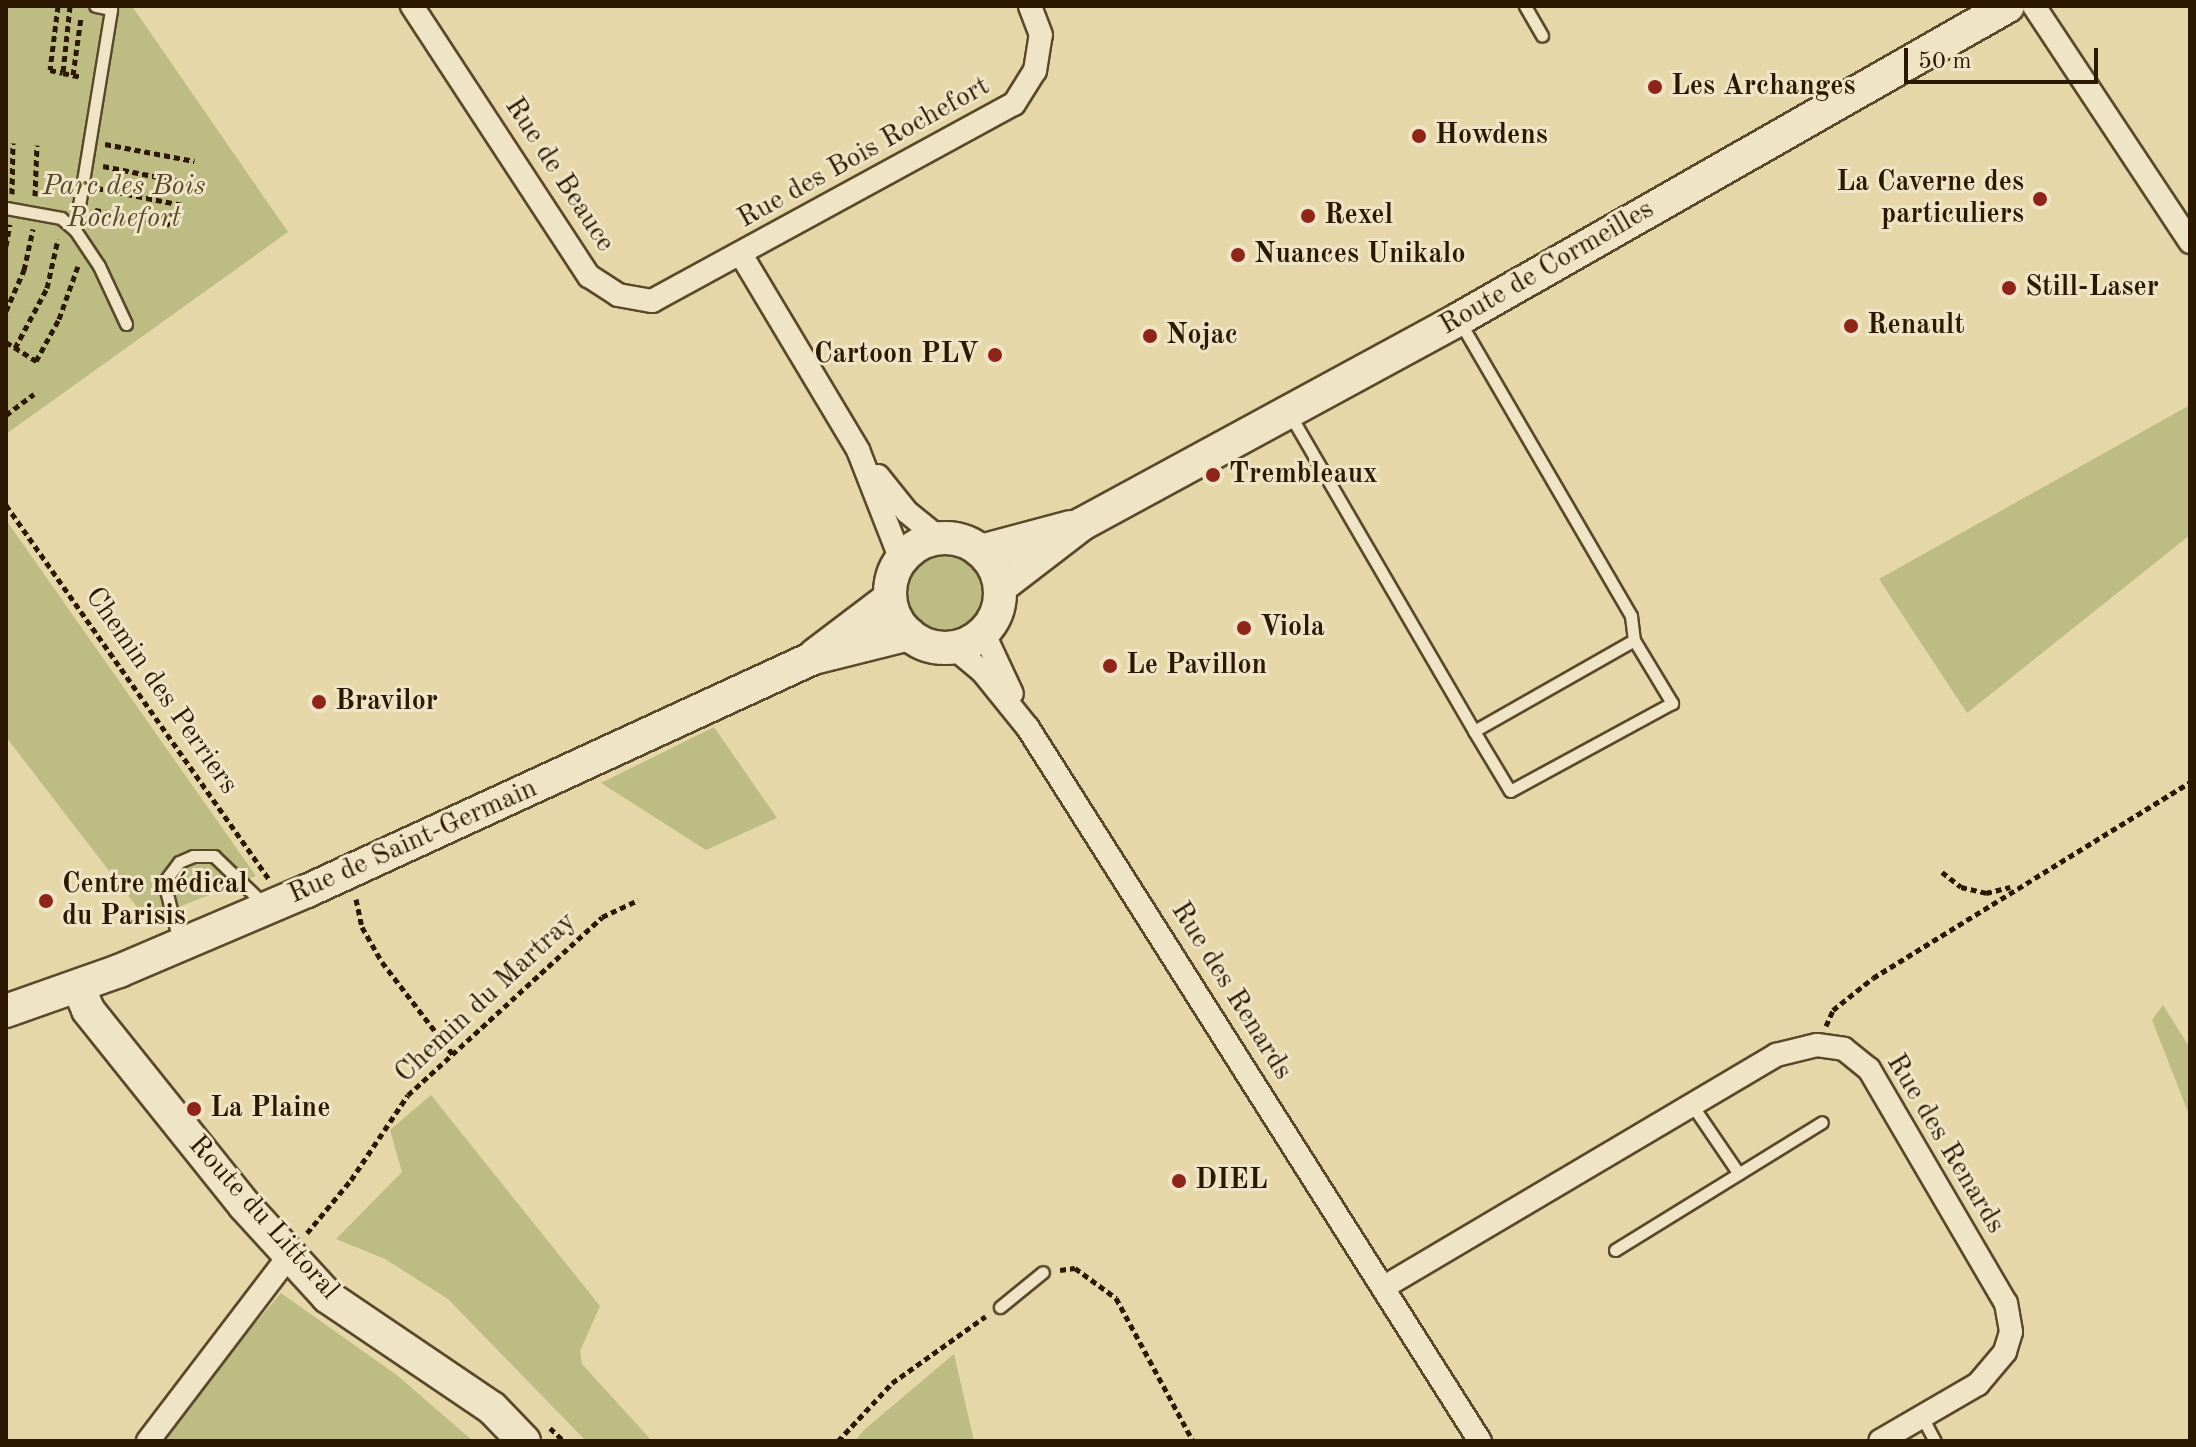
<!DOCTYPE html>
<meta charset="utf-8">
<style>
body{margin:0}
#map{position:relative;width:2196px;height:1447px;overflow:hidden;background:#e6d7a8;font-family:"Old Standard TT",serif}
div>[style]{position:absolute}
.green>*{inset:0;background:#bcbc83}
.round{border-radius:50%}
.path>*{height:5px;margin-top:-2.5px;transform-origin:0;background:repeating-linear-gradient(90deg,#2c1800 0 6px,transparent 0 10px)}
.roads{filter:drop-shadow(2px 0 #5a482a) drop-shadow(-2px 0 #5a482a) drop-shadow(0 2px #5a482a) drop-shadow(0 -2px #5a482a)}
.lane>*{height:11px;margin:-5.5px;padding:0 5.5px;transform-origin:5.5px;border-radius:5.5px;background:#efe5c6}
.street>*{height:22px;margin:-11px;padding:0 11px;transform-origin:11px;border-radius:11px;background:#efe5c6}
.secondary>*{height:32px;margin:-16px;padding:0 16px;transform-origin:16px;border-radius:16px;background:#efe5c6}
.secondary>.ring{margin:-16px;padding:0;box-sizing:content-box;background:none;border:32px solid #efe5c6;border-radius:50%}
.dots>*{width:22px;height:22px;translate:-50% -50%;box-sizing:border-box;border:4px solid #efe5c6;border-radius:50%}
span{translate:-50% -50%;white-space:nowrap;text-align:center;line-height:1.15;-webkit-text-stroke:6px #efe5c6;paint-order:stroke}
.poi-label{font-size:28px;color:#2c1800;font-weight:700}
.left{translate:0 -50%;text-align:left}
.right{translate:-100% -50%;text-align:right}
.street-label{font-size:28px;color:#2c1800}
.park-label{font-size:28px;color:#574927;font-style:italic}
.frame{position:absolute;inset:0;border:8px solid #2c1800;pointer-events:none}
.scale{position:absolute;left:1904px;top:48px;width:194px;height:36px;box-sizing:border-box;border:4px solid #2c1800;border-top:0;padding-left:10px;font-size:24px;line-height:28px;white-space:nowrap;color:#2c1800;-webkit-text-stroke:6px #efe5c6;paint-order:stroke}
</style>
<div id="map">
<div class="green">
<div style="clip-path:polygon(6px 6px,132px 6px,288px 232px,6px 434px)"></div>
<div style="clip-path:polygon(2190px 405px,2190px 535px,1967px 713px,1879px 579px)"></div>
<div style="clip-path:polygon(6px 520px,256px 876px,147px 920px,6px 737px)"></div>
<div class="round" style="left:906px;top:554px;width:78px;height:78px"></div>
<div style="clip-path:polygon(714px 727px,777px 818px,706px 850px,601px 783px)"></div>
<div style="clip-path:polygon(2163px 1005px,2190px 1048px,2190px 1117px,2152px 1020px)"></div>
<div style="clip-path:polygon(431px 1095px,600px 1306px,580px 1351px,582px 1364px,652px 1441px,586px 1441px,448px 1299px,385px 1259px,336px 1239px,402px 1172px,390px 1130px)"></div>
<div style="clip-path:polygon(281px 1293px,398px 1376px,473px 1441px,171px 1441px,162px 1432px)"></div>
<div style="clip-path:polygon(954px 1354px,974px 1441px,855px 1441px,865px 1429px)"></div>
</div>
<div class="path">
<div style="left:58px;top:6px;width:64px;rotate:97.1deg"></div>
<div style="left:50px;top:70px;width:13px;rotate:13deg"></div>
<div style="left:70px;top:6px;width:67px;rotate:96deg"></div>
<div style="left:63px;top:73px;width:19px;rotate:12deg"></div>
<div style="left:73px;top:75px;width:59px;rotate:-82.1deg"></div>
<div style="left:105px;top:144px;width:91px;rotate:10.8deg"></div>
<div style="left:103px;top:166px;width:87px;rotate:11.3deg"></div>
<div style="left:97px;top:188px;width:87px;rotate:11.3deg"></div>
<div style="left:12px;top:194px;width:51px;rotate:-88.9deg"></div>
<div style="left:35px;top:196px;width:51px;rotate:-87.8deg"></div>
<div style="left:95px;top:210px;width:84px;rotate:11deg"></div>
<div style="left:6px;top:246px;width:22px;rotate:-80deg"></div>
<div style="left:6px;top:311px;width:45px;rotate:-66.3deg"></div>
<div style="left:24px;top:270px;width:42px;rotate:-77.6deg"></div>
<div style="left:6px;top:342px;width:36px;rotate:32deg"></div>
<div style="left:36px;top:361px;width:48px;rotate:-61.3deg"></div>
<div style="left:59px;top:319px;width:56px;rotate:-70.3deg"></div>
<div style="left:15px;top:348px;width:68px;rotate:-61.9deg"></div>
<div style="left:47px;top:288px;width:50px;rotate:-77.3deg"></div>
<div style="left:6px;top:415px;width:35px;rotate:-37deg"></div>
<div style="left:6px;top:505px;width:457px;rotate:54.9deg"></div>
<div style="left:1942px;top:872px;width:24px;rotate:38deg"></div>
<div style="left:1961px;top:887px;width:26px;rotate:13deg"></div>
<div style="left:1986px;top:893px;width:25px;rotate:-14deg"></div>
<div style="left:356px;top:899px;width:29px;rotate:78deg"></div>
<div style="left:362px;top:927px;width:40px;rotate:60.3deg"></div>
<div style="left:382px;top:962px;width:118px;rotate:52.5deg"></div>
<div style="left:1826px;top:1026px;width:17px;rotate:-66deg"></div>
<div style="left:1833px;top:1010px;width:51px;rotate:-38.7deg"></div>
<div style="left:1873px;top:978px;width:373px;rotate:-31.7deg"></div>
<div style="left:307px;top:1233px;width:69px;rotate:-50.3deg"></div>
<div style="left:351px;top:1180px;width:102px;rotate:-56.2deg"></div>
<div style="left:408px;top:1095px;width:263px;rotate:-42.5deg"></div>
<div style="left:602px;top:917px;width:40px;rotate:-25deg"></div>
<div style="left:1060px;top:1270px;width:15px;rotate:-8deg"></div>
<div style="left:1075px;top:1268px;width:51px;rotate:36.2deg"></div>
<div style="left:1116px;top:1298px;width:162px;rotate:61.7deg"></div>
<div style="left:550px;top:1428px;width:19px;rotate:43deg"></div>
<div style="left:838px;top:1441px;width:79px;rotate:-47deg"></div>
<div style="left:892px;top:1383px;width:115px;rotate:-35.5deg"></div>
</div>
<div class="roads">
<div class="lane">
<div style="left:1525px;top:6px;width:34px;rotate:60deg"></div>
<div style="left:6px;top:208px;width:56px;rotate:10.3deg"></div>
<div style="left:61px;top:218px;width:18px;rotate:41deg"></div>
<div style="left:75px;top:230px;width:43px;rotate:56.3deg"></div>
<div style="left:99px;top:266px;width:64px;rotate:65deg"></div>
<div style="left:75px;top:230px;width:224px;rotate:-80.7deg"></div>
<div style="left:111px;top:9px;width:16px;rotate:-169deg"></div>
<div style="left:1460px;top:322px;width:340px;rotate:59.8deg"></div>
<div style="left:1631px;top:616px;width:24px;rotate:83deg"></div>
<div style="left:1289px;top:413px;width:368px;rotate:59.8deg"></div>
<div style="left:1634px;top:640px;width:74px;rotate:58.9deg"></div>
<div style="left:1672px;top:703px;width:184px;rotate:151.5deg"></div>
<div style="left:1510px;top:791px;width:70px;rotate:-121deg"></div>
<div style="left:1474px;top:731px;width:184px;rotate:-29.6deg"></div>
<div style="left:179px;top:941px;width:61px;rotate:-104.3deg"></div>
<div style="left:164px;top:882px;width:25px;rotate:-53deg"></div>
<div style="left:179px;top:862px;width:15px;rotate:-23deg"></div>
<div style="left:193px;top:856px;width:21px"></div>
<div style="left:214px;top:856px;width:72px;rotate:43.9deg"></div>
<div style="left:1692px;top:1105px;width:83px;rotate:55.7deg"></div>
<div style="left:1615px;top:1250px;width:243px;rotate:-31.7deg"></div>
<div style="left:1000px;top:1307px;width:55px;rotate:-39.1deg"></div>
<div style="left:1922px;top:1417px;width:27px;rotate:62deg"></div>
</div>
<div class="street">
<div style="left:412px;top:6px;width:323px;rotate:56.8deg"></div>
<div style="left:589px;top:276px;width:35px;rotate:33deg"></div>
<div style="left:618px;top:295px;width:35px;rotate:10deg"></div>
<div style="left:652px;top:301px;width:412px;rotate:-28.6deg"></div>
<div style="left:1014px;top:104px;width:39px;rotate:-58deg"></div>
<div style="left:1035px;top:71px;width:36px;rotate:-81deg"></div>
<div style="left:1041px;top:35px;width:31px;rotate:-111deg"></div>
<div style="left:2034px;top:6px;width:283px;rotate:56.5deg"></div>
<div style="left:742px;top:256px;width:226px;rotate:59.1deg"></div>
<div style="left:858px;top:450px;width:118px;rotate:68.6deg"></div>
<div style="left:878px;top:476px;width:46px;rotate:51.1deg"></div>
<div style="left:907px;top:512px;width:41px;rotate:39.1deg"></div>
<div style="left:983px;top:632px;width:68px;rotate:64.9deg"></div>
<div style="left:953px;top:647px;width:38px;rotate:40deg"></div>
<div style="left:982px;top:671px;width:73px;rotate:51.1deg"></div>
<div style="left:1028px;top:728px;width:844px;rotate:57.63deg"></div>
<div style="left:1384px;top:1287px;width:456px;rotate:-30.6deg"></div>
<div style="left:1776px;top:1055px;width:42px;rotate:-13.7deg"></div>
<div style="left:1817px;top:1045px;width:27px;rotate:8deg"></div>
<div style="left:1844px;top:1049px;width:32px;rotate:39deg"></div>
<div style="left:1869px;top:1069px;width:271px;rotate:59.7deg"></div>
<div style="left:2006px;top:1303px;width:29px;rotate:80deg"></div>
<div style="left:2011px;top:1332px;width:21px;rotate:107deg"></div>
<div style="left:2005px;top:1352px;width:42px;rotate:130.2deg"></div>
<div style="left:1978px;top:1384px;width:113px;rotate:149.8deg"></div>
<div style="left:148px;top:1441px;width:233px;rotate:-52.7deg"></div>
</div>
<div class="secondary">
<div class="ring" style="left:890px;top:538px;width:78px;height:78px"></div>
<div style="left:981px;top:551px;width:93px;rotate:-14.9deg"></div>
<div style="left:1000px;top:587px;width:103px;rotate:-37.5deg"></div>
<div style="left:1082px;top:524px;width:429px;rotate:-28.5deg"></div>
<div style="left:1459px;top:319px;width:632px;rotate:-29.69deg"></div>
<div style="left:815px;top:655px;width:94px;rotate:-37.2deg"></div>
<div style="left:78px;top:986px;width:26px;rotate:67deg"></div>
<div style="left:88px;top:1010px;width:251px;rotate:51.3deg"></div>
<div style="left:245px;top:1206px;width:123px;rotate:47.6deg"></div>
<div style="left:328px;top:1297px;width:198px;rotate:34.1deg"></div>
<div style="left:492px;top:1408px;width:46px;rotate:45.9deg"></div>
<div style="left:6px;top:1011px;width:120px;rotate:-19.5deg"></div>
<div style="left:119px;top:971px;width:204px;rotate:-23.1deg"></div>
<div style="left:307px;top:891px;width:557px;rotate:-24.72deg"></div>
<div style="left:813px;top:658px;width:99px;rotate:-14deg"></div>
</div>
</div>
<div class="dots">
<div style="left:1655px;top:87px;background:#8f2418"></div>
<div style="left:1419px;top:136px;background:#8f2418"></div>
<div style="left:2040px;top:199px;background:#8f2418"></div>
<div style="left:1308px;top:216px;background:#8f2418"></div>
<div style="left:1238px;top:255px;background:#8f2418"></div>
<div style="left:2009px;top:288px;background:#8f2418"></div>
<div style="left:1851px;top:326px;background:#8f2418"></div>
<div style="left:1150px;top:336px;background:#8f2418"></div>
<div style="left:995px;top:355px;background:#8f2418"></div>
<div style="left:1213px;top:475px;background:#8f2418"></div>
<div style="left:1244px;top:628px;background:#8f2418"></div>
<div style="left:1110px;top:666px;background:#8f2418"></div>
<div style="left:319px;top:702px;background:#8f2418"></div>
<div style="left:46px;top:901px;background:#8f2418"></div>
<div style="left:194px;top:1109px;background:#8f2418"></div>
<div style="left:1179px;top:1181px;background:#8f2418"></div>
</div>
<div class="poi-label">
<span class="left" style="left:1671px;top:87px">Les Archanges</span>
<span class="left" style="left:1435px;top:136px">Howdens</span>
<span class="right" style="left:2024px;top:199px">La Caverne des<br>particuliers</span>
<span class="left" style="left:1324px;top:216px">Rexel</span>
<span class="left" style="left:1254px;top:255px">Nuances Unikalo</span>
<span class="left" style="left:2025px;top:288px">Still-Laser</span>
<span class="left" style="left:1867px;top:326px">Renault</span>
<span class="left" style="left:1166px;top:336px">Nojac</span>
<span class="right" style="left:979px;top:355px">Cartoon PLV</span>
<span class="left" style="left:1229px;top:475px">Trembleaux</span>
<span class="left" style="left:1260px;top:628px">Viola</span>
<span class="left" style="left:1126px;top:666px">Le Pavillon</span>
<span class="left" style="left:335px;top:702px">Bravilor</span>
<span class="left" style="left:62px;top:901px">Centre médical<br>du Parisis</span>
<span class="left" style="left:210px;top:1109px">La Plaine</span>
<span class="left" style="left:1195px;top:1181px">DIEL</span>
</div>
<div class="street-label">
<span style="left:864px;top:153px;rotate:-29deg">Rue des Bois Rochefort</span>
<span style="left:559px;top:175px;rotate:57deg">Rue de Beauce</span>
<span style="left:1547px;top:268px;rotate:-30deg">Route de Cormeilles</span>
<span style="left:161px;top:691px;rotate:55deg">Chemin des Perriers</span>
<span style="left:413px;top:842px;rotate:-24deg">Rue de Saint-Germain</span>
<span style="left:1231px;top:991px;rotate:58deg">Rue des Renards</span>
<span style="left:486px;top:998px;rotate:-43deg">Chemin du Martray</span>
<span style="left:1945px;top:1144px;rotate:59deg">Rue des Renards</span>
<span style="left:263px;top:1218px;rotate:48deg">Route du Littoral</span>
</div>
<div class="park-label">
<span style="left:124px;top:203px">Parc des Bois<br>Rochefort</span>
</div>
<div class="frame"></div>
<div class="scale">50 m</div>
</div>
